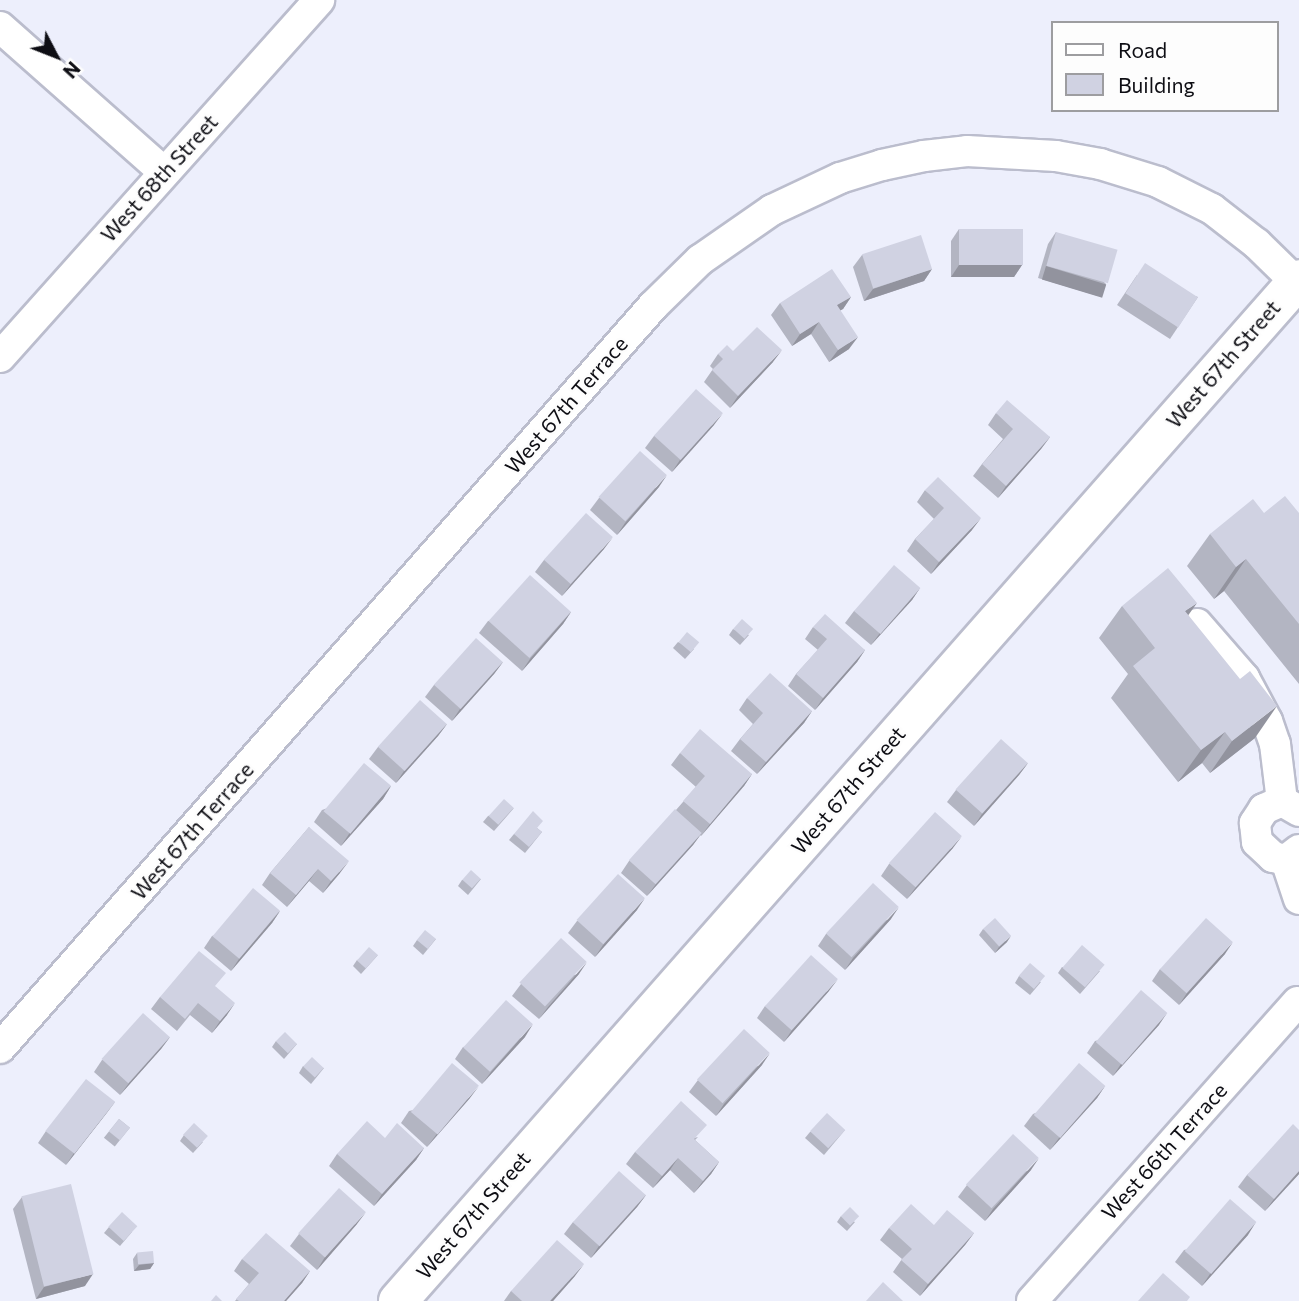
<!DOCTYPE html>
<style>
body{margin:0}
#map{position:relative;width:1299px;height:1301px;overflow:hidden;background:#edeffc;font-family:Commissioner,sans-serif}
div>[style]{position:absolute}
.roads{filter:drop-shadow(2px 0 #bbbdcd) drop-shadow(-2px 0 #bbbdcd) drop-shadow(0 2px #bbbdcd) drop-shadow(0 -2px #bbbdcd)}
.minor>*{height:30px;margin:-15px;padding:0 15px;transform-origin:15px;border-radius:15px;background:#fff}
.tertiary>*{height:38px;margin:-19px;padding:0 19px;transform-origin:19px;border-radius:19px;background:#fff}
.wall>*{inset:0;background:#b3b5c2;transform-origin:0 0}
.shaded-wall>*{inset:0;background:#92939e;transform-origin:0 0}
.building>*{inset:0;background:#d0d2e2;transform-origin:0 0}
span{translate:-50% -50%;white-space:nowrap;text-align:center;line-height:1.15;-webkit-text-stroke:5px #fdfdfd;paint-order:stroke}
.street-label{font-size:21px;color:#0e0e14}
.legend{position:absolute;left:1051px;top:21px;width:228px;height:91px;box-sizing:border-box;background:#fdfdfd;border:2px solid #9d9da0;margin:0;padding:9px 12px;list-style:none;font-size:21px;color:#0e0e14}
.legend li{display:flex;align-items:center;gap:14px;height:35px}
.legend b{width:35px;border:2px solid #9d9da0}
.north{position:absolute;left:21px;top:21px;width:70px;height:70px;-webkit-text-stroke:5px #fdfdfd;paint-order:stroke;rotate:132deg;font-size:19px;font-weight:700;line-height:28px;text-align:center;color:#0e0e14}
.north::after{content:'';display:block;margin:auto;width:24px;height:32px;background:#0e0e14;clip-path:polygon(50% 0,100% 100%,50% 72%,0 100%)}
</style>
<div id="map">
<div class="roads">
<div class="minor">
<div style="left:0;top:27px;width:219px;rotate:41.5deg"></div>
<div style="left:0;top:357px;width:479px;rotate:-48.2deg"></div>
<div style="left:1197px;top:624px;width:72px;rotate:49deg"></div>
<div style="left:1244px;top:678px;width:49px;rotate:61.9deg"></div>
<div style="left:1267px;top:721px;width:24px;rotate:71deg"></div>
<div style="left:1275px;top:744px;width:57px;rotate:83deg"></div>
<div style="left:1282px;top:801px;width:20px;rotate:30deg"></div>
<div style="left:1282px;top:801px;width:20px;rotate:156deg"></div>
<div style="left:1264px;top:809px;width:17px;rotate:123deg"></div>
<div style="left:1255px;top:823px;width:19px;rotate:84deg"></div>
<div style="left:1257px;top:842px;width:22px;rotate:43deg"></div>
<div style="left:1273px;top:857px;width:13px;rotate:13deg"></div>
<div style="left:1299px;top:850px;width:16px;rotate:142deg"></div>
<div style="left:1286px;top:860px;width:41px;rotate:71.6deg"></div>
<div style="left:0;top:1048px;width:988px;rotate:-48.65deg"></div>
<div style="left:653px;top:306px;width:66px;rotate:-44.4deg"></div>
<div style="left:700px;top:260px;width:88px;rotate:-34.8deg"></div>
<div style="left:772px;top:210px;width:75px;rotate:-25.2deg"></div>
<div style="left:840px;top:178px;width:44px;rotate:-17.2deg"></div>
<div style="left:882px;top:165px;width:43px;rotate:-12.1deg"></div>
<div style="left:924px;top:156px;width:43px;rotate:-6.6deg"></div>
<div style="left:967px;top:151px;width:89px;rotate:3.2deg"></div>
<div style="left:1056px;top:156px;width:45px;rotate:10.3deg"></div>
<div style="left:1100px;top:164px;width:61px;rotate:17.2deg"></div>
<div style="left:1158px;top:182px;width:60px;rotate:26.6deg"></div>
<div style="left:1212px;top:209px;width:57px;rotate:37.9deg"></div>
<div style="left:1257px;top:244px;width:54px;rotate:44.3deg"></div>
<div style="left:1032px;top:1301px;width:400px;rotate:-48.4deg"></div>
</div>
<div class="tertiary">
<div style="left:398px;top:1301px;width:1362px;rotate:-48.6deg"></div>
</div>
</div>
<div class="wall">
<div style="clip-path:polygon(959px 229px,1022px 265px,1014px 277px,951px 277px,951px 241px)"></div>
<div style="clip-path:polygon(1056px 232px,1106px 284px,1098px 296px,1038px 278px,1048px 244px)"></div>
<div style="clip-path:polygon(862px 255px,932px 269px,924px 281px,864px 301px,853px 267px)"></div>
<div style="clip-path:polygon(1137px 275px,1198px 297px,1170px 339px,1117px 305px)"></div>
<div style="clip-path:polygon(851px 297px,843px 309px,840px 310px,849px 349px,829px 362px,811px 334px,792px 346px,771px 315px,780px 303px)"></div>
<div style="clip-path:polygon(733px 351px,773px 362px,730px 408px,704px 382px,713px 369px,710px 366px,718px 354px)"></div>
<div style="clip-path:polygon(996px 413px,1050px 437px,1041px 449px,998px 498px,973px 476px,982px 464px,1003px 439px,988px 425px)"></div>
<div style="clip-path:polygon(714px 425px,672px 472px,645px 448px,654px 436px)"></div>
<div style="clip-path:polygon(659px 487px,617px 535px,590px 510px,599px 498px)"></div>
<div style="clip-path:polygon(925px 490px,972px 530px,931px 574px,907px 551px,915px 539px,934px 519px,917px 502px)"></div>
<div style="clip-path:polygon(1264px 513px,1299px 513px,1299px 684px,1224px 591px,1214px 599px,1187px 566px,1210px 534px)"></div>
<div style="clip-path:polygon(604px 549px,562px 596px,535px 572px,544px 560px)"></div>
<div style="clip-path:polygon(920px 588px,912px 600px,871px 645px,845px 623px,854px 611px)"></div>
<div style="clip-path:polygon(1122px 606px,1188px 615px,1255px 738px,1210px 773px,1202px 763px,1178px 782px,1111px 698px,1128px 674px,1099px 638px)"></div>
<div style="clip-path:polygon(571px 612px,563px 624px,522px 671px,479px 633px,488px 621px)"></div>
<div style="clip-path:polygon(813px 627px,865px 650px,857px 662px,815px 710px,788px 686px,796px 674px,818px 650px,805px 639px)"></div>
<div style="clip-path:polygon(733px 629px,749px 635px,740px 645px,729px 635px)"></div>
<div style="clip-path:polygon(678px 642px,694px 649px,685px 659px,673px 648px)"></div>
<div style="clip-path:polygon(503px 662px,494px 674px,452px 721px,425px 697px,434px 685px)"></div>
<div style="clip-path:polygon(747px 698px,812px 711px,804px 723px,757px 774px,731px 751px,740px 739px,753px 724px,739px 710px)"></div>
<div style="clip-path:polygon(447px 724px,438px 736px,396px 783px,369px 759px,378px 747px)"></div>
<div style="clip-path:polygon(680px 753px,752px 774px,744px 786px,701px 836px,700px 835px,693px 845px,647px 896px,621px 873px,629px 861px,676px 810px,696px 787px,671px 765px)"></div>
<div style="clip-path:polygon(1028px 763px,1019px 775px,974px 826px,947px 802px,956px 790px)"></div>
<div style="clip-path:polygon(391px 786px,383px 799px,341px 846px,314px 822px,322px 810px)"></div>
<div style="clip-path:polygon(514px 808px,494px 831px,483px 822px,488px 816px)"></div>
<div style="clip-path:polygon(309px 827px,340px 873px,323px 893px,309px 881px,287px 907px,262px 885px,270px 873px)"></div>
<div style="clip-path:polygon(537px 828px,542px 832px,525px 853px,509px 840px,514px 834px)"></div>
<div style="clip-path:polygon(953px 848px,907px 899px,881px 876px,889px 864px)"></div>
<div style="clip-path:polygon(481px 879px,468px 895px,458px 886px,462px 880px)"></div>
<div style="clip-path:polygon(637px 910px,595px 957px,568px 933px,577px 921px)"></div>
<div style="clip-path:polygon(280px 911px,272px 923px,231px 971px,204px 948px,212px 936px)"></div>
<div style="clip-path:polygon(891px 919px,845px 970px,818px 946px,826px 934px)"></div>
<div style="clip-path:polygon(983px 929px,1007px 942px,995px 953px,979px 935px)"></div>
<div style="clip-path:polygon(436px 939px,423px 955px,413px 946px,417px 940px)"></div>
<div style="clip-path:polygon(1225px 954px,1179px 1005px,1152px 981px,1160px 969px)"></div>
<div style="clip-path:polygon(378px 955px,361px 974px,353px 966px,357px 960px)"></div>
<div style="clip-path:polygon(1062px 967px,1100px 971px,1080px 994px,1058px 973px)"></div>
<div style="clip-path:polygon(579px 974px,539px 1019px,512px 996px,521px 984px)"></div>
<div style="clip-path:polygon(1019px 976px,1041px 982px,1030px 995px,1015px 983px)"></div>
<div style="clip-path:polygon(216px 987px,227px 1015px,212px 1033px,190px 1015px,177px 1031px,151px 1009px,160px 997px)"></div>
<div style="clip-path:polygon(829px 991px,784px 1042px,757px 1018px,765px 1006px)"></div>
<div style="clip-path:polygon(1159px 1025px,1113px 1076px,1087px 1053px,1095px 1041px)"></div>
<div style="clip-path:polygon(170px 1037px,161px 1049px,120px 1095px,94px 1072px,102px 1060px)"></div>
<div style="clip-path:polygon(525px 1037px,482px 1084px,455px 1059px,463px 1047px)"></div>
<div style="clip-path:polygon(276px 1041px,297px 1044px,284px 1059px,272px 1047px)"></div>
<div style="clip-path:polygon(762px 1065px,716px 1116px,689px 1092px,698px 1080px)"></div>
<div style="clip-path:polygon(303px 1066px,324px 1068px,311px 1084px,299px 1073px)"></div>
<div style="clip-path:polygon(1105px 1086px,1097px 1098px,1050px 1150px,1024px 1126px,1033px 1114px)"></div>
<div style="clip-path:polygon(470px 1098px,427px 1147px,401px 1123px,409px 1111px)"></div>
<div style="clip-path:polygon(115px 1102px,66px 1165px,38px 1143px,46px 1131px)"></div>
<div style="left:119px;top:1119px;width:14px;height:24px;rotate:39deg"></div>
<div style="clip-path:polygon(845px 1130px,824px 1155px,805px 1138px,810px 1132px)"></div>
<div style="clip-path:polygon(1299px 1130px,1299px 1174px,1265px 1211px,1238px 1187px,1247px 1175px)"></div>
<div style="clip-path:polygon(184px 1135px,203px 1142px,193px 1153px,180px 1141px)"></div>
<div style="clip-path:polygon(698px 1137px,695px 1140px,719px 1162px,711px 1174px,694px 1193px,670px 1170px,653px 1188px,626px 1164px,635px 1152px)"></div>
<div style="clip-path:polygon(385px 1138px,424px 1148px,416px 1160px,374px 1206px,329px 1166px,337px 1154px)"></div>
<div style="clip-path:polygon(1031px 1170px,985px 1221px,958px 1197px,967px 1185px)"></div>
<div style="clip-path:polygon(646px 1195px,637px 1207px,591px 1258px,564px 1234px,573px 1222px)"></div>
<div style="clip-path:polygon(22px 1197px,85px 1286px,36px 1299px,13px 1209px)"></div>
<div style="clip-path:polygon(841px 1216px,855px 1222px,847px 1231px,837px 1222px)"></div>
<div style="clip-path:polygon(357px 1224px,317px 1270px,290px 1246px,299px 1234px)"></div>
<div style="clip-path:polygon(934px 1225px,974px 1233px,965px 1245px,920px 1296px,893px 1272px,902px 1259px,880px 1240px,889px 1228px)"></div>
<div style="clip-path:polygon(109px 1227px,132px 1232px,120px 1246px,104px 1233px)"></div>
<div style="clip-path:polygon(1248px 1235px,1202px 1286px,1175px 1262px,1184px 1250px)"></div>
<div style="clip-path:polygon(137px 1253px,154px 1263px,150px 1269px,134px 1271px,133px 1259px)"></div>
<div style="clip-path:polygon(242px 1259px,310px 1271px,302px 1283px,286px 1301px,235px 1301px,249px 1284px,234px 1271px)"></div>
<div style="clip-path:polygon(575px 1276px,553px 1301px,504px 1301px,511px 1291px)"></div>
</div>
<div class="shaded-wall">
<div style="clip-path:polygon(959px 265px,1022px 265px,1014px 277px,951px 277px)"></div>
<div style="left:1046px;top:266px;width:63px;height:14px;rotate:17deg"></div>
<div style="clip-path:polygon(932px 269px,924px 281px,864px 301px,873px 289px)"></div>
<div style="clip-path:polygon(851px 297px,843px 309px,829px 317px,837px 305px)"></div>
<div style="clip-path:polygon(819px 322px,811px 334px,792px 346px,800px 334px)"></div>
<div style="clip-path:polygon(858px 337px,849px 349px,829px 362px,838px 350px)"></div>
<div style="clip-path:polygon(782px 350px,773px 362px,730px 408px,738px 396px)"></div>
<div style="clip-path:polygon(723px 413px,714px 425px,672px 472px,680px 460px)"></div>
<div style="clip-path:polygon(1050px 437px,1041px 449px,998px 498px,1006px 486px)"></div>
<div style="clip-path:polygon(667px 475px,659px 487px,617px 535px,625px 523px)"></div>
<div style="clip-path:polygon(981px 518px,972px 530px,931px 574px,939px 562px)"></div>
<div style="clip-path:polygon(613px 537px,604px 549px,562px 596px,571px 584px)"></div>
<div style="clip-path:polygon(1246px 559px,1224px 591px,1214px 599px,1236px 567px)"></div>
<div style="clip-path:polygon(920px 588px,912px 600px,871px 645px,880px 633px)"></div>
<div style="clip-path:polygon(1197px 603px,1174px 635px,1185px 611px)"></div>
<div style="clip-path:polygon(571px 612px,563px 624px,522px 671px,530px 659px)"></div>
<div style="clip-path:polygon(865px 650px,857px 662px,815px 710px,823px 698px)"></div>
<div style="clip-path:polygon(503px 662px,494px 674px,452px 721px,460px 709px)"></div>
<div style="clip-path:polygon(1277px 706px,1255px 738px,1210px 773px,1232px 741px)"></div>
<div style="clip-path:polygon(812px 711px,804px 723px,757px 774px,766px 762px)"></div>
<div style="clip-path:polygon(447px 724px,438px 736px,396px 783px,404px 771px)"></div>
<div style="clip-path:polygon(1225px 732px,1202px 763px,1178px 782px,1201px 750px)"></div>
<div style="clip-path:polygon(1028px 763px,1019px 775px,974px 826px,982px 814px)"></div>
<div style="clip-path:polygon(752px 774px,744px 786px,701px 836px,710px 824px)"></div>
<div style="clip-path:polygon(391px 786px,383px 799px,341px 846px,349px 834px)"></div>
<div style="clip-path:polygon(702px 833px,693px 845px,647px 896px,656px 884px)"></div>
<div style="clip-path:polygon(962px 836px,953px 848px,907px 899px,916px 887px)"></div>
<div style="clip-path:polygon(349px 861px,340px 873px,323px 893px,331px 881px)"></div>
<div style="clip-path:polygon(318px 869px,309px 881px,287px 907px,296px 895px)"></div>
<div style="clip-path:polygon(645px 898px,637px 910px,595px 957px,603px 945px)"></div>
<div style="clip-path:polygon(899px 907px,891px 919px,845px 970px,853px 958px)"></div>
<div style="clip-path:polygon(280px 911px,272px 923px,231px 971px,239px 959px)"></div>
<div style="clip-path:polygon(1011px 936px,1007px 942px,995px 953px,999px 947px)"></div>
<div style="clip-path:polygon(1233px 942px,1225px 954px,1179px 1005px,1187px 993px)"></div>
<div style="clip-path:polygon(587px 962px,579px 974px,539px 1019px,548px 1007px)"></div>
<div style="clip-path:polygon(838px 979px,829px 991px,784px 1042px,792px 1030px)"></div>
<div style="clip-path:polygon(235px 1003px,227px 1015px,212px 1033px,220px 1021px)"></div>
<div style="clip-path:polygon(1167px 1013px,1159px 1025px,1113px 1076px,1121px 1064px)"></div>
<div style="clip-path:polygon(533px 1024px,525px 1037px,482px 1084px,491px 1072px)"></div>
<div style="clip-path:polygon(170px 1037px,161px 1049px,120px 1095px,129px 1083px)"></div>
<div style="clip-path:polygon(770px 1053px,762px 1065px,716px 1116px,724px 1104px)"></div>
<div style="clip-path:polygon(479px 1086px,470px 1098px,427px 1147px,436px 1135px)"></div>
<div style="clip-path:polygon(1105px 1086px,1097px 1098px,1050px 1150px,1059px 1138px)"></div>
<div style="clip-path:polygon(115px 1102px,106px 1114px,66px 1165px,74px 1153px)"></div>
<div style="clip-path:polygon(424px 1148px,416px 1160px,374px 1206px,382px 1194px)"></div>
<div style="clip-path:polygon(678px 1158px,670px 1170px,653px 1188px,662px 1176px)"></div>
<div style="clip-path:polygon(1039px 1158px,1031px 1170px,985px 1221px,993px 1209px)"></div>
<div style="clip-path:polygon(719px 1162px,711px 1174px,694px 1193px,703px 1181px)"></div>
<div style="clip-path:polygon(1299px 1171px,1299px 1174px,1265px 1211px,1274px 1199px)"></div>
<div style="clip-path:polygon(646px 1195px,637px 1207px,591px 1258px,599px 1246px)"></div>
<div style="clip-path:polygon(366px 1212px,357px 1224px,317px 1270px,325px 1257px)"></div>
<div style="clip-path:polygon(1256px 1222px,1248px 1235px,1202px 1286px,1210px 1274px)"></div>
<div style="clip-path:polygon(974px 1233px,965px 1245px,920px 1296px,928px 1284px)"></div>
<div style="clip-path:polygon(154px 1263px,150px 1269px,134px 1271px,139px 1265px)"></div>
<div style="clip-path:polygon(584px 1264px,575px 1276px,553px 1301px,550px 1301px)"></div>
<div style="clip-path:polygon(310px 1271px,302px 1283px,286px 1301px,284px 1301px)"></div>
<div style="clip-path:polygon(93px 1274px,85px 1286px,36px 1299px,44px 1287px)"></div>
</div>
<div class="building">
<div style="left:959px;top:229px;width:64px;height:36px"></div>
<div style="left:1056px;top:232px;width:64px;height:35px;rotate:16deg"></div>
<div style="left:921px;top:235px;width:36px;height:62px;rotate:72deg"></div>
<div style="left:1145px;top:263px;width:63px;height:36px;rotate:33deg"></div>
<div style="clip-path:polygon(832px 269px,851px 297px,837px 305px,858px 337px,838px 350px,819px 322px,800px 334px,780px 303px)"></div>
<div style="clip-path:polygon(757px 327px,782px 350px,738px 396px,712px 370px,723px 359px,718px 354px,727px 345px,733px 351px)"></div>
<div style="left:696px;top:389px;width:36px;height:63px;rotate:42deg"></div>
<div style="clip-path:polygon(1007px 400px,1050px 437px,1006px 486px,982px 464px,1013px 429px,996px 413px)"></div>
<div style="left:640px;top:451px;width:36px;height:62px;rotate:42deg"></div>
<div style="clip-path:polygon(938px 477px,981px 518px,939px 562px,915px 539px,944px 508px,925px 490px)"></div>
<div style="clip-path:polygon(1285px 496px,1299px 513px,1299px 624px,1246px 559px,1236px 567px,1210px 534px,1253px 499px,1264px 513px)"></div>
<div style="left:586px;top:513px;width:36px;height:63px;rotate:42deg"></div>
<div style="left:894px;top:565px;width:35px;height:61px;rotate:41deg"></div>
<div style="clip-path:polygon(1168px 568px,1197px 603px,1185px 611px,1240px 679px,1250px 671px,1277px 706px,1232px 741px,1225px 732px,1201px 750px,1133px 666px,1155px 648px,1122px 606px)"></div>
<div style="left:530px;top:575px;width:55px;height:62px;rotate:42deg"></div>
<div style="clip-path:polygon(825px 614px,865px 650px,823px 698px,796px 674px,827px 639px,813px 627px)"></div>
<div style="left:742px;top:619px;width:15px;height:13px;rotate:42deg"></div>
<div style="left:687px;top:632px;width:16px;height:13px;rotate:40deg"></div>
<div style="left:476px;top:638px;width:36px;height:63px;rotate:42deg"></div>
<div style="clip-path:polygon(770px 673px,812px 711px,766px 762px,740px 739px,763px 713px,747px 698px)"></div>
<div style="left:420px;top:700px;width:36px;height:63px;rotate:42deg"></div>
<div style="clip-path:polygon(700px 729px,752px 774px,710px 824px,683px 801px,705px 776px,680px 753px)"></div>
<div style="left:1001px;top:739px;width:36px;height:68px;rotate:42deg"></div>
<div style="left:364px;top:763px;width:35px;height:63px;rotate:40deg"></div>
<div style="left:504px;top:799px;width:13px;height:23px;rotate:42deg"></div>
<div style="left:675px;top:809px;width:36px;height:69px;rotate:42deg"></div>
<div style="clip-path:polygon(533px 811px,543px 821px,537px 828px,542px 832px,529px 847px,514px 834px)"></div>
<div style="left:935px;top:812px;width:36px;height:69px;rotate:42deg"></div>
<div style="clip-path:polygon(309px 827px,349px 861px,331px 881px,318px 869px,296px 895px,270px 873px)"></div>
<div style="left:471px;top:870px;width:13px;height:13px;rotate:42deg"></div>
<div style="left:618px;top:874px;width:36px;height:62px;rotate:42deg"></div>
<div style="left:873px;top:883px;width:35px;height:69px;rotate:43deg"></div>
<div style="left:253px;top:888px;width:35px;height:63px;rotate:40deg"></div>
<div style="left:995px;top:918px;width:24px;height:16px;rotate:48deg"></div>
<div style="left:1206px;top:918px;width:36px;height:69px;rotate:42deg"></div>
<div style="left:425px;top:930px;width:14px;height:13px;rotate:39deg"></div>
<div style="left:561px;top:938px;width:35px;height:61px;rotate:43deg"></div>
<div style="left:1082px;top:945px;width:30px;height:30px;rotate:41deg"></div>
<div style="left:369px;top:947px;width:12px;height:18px;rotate:42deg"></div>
<div style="clip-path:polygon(199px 951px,226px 973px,215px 986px,235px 1003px,220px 1021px,198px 1003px,185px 1019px,160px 997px)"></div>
<div style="left:811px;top:955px;width:36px;height:69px;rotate:42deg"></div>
<div style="left:1030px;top:963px;width:20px;height:17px;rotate:41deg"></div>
<div style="left:1141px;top:990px;width:35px;height:69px;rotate:41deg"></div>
<div style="left:506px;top:1000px;width:36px;height:64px;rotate:42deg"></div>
<div style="left:143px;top:1013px;width:36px;height:62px;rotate:42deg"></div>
<div style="left:744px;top:1029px;width:35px;height:69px;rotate:43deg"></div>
<div style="left:285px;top:1032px;width:17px;height:13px;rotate:45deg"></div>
<div style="left:312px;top:1057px;width:16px;height:13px;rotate:43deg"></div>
<div style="left:452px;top:1063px;width:35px;height:64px;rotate:40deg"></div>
<div style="left:1079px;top:1063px;width:35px;height:69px;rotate:41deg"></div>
<div style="left:86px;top:1079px;width:37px;height:66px;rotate:38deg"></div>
<div style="clip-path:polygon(681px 1101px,707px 1125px,694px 1139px,719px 1162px,703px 1181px,678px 1158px,662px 1176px,635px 1152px)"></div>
<div style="left:827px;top:1113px;width:25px;height:25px;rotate:43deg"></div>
<div style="left:119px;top:1119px;width:14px;height:16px;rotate:39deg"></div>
<div style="clip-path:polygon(367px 1121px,385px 1138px,397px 1123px,424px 1148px,382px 1194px,337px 1154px)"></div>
<div style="left:194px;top:1123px;width:19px;height:16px;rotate:43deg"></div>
<div style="clip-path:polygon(1293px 1124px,1299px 1130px,1299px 1171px,1274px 1199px,1247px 1175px)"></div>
<div style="left:1013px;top:1134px;width:35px;height:69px;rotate:43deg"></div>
<div style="left:619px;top:1171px;width:36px;height:69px;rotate:42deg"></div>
<div style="left:71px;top:1184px;width:93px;height:51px;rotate:76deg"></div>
<div style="left:339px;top:1188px;width:36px;height:61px;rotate:42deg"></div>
<div style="left:1230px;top:1199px;width:35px;height:69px;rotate:41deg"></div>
<div style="clip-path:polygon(911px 1204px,934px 1225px,947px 1210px,974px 1233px,928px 1284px,901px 1260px,912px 1249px,889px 1228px)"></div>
<div style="left:850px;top:1207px;width:13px;height:13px;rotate:45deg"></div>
<div style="left:122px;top:1212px;width:21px;height:20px;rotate:43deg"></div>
<div style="clip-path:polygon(266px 1233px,310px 1271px,284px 1301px,239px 1301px,236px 1299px,259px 1273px,242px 1259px)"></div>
<div style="clip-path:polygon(557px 1240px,584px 1264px,550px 1301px,522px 1301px,511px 1291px)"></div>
<div style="left:153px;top:1251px;width:12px;height:16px;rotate:85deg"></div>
<div style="clip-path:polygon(1163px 1273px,1190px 1297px,1187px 1301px,1138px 1301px)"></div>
<div style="clip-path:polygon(883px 1282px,903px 1301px,866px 1301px)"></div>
<div style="clip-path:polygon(216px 1295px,222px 1301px,211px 1301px)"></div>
</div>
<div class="street-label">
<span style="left:159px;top:178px;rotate:-48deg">West 68th Street</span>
<span style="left:1223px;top:364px;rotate:-49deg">West 67th Street</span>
<span style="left:566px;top:405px;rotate:-49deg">West 67th Terrace</span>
<span style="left:848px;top:790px;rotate:-49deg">West 67th Street</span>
<span style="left:192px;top:831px;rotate:-49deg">West 67th Terrace</span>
<span style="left:1164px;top:1151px;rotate:-48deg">West 66th Terrace</span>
<span style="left:473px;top:1215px;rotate:-49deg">West 67th Street</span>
</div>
<ul class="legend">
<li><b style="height:9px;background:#fff"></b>Road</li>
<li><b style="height:19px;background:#d0d2e2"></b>Building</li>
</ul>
<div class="north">N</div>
</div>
